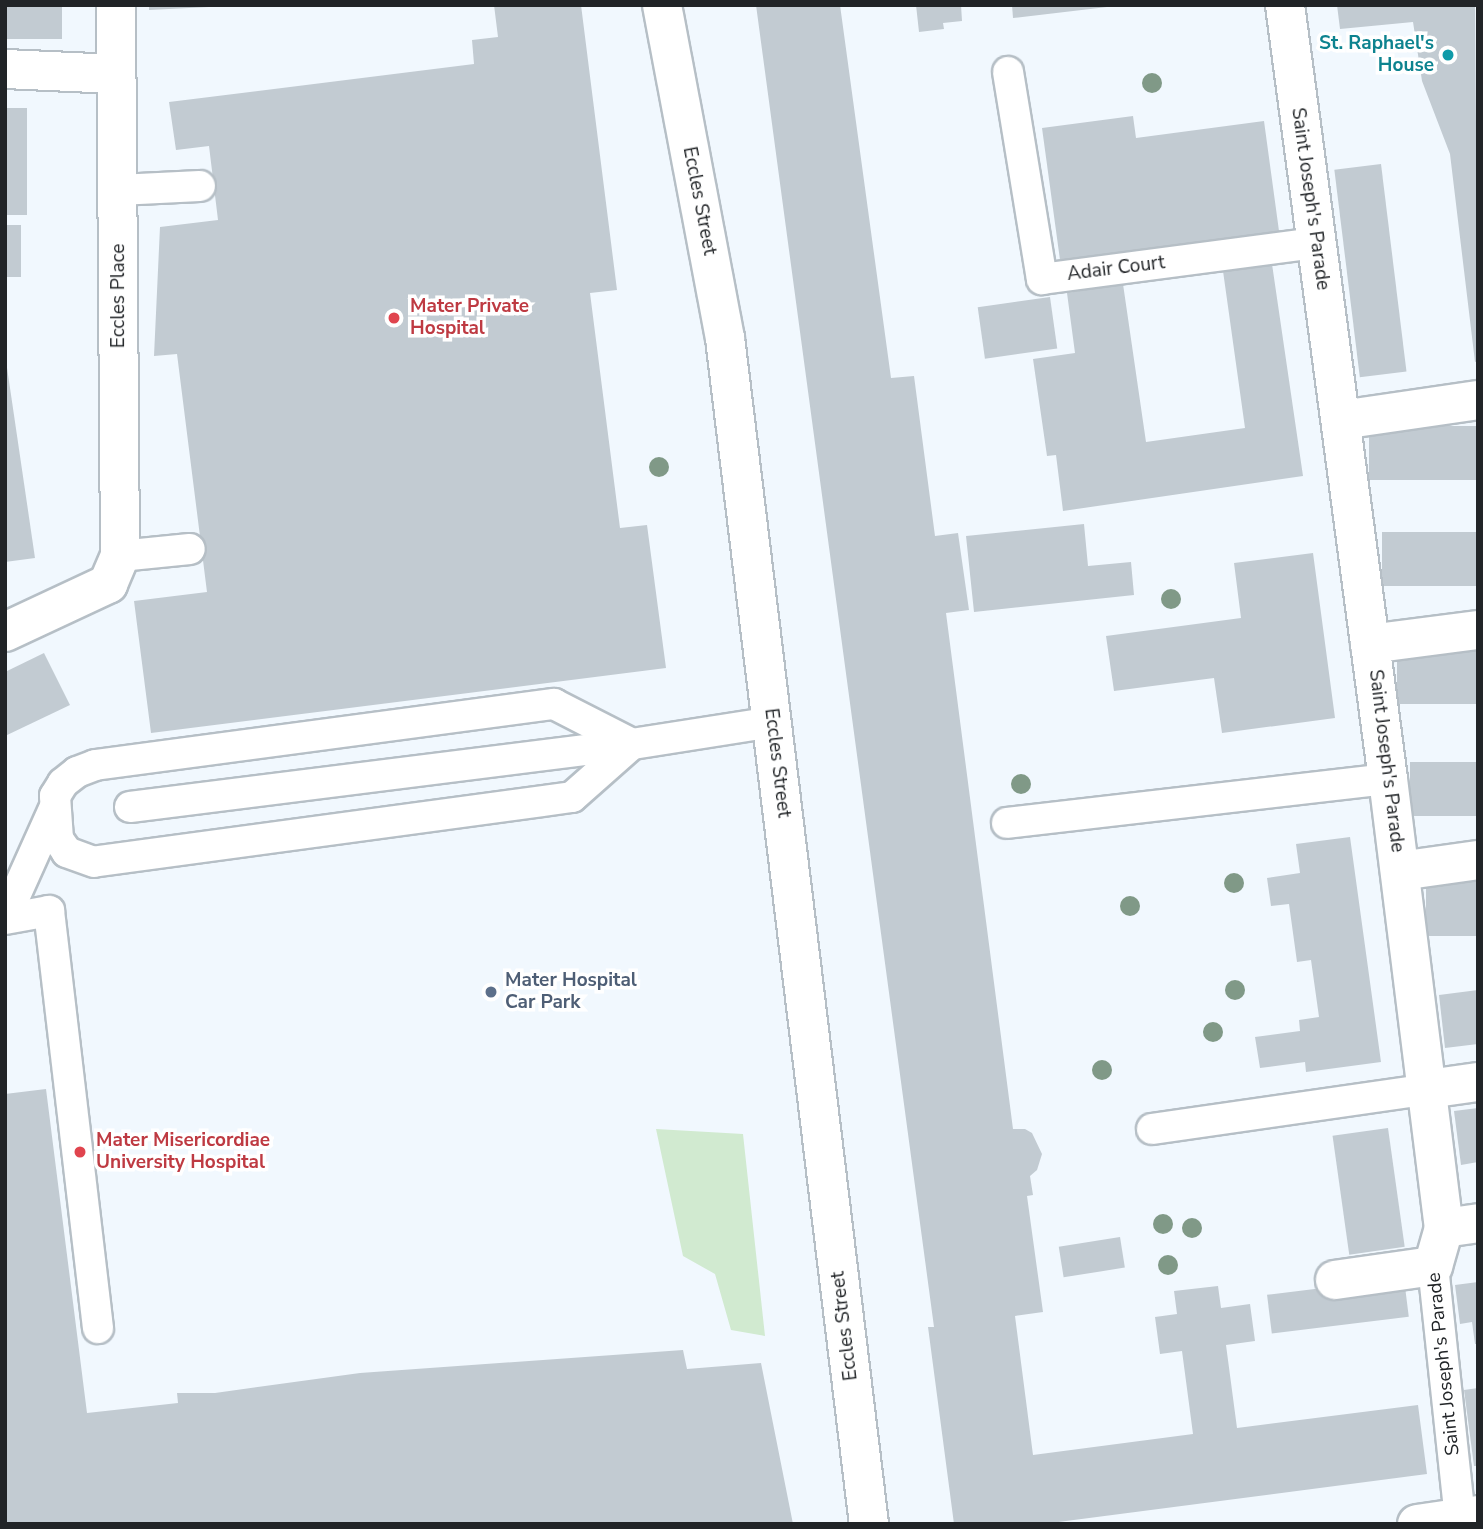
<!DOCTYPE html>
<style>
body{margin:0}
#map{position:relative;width:1483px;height:1529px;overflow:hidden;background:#f1f8fe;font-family:"Nunito Sans",sans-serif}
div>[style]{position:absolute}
.green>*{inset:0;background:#d1ead0}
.building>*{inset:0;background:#c2cbd2;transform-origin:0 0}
.roads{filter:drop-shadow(2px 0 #b6bfc6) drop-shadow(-2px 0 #b6bfc6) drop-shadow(0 2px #b6bfc6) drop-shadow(0 -2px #b6bfc6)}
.service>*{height:30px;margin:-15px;padding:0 15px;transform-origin:15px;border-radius:15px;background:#fff}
.minor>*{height:38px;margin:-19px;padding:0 19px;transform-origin:19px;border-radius:19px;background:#fff}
.tertiary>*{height:38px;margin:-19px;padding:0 19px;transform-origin:19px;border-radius:19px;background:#fff}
.trees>*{width:20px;height:20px;margin:-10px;border-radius:50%;background:#809987}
.dots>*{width:19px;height:19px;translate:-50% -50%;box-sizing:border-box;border:4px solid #fff;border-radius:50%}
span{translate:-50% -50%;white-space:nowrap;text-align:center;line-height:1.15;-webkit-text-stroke:7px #fff;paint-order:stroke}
.culture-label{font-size:19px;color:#0d838f;font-weight:700}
.right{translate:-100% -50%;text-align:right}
.street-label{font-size:19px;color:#212427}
.health-label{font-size:19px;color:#be3a42;font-weight:700}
.left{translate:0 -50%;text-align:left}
.service-label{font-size:19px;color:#4e5e75;font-weight:700}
.frame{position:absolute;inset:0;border:7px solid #212427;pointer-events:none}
</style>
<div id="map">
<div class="green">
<div style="clip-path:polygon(656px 1129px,743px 1134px,765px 1336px,731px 1330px,715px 1274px,683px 1256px)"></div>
</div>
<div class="building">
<div style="left:6px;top:5px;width:56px;height:34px"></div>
<div style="clip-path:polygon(149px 5px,209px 5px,209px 7px,149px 10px)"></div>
<div style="clip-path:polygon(494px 5px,581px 5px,617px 290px,590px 293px,620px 528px,647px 525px,666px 668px,151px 733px,134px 601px,207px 592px,177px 354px,154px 356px,160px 227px,218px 220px,209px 146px,176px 150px,169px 102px,474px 64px,472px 40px,498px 37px)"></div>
<div style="clip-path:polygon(756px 5px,840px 5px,891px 378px,914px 376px,935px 536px,958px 533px,969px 610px,946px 613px,1013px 1129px,1025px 1129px,1032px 1133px,1042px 1154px,1037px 1170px,1030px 1176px,1033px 1195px,1027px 1196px,1043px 1312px,1015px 1316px,1033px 1455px,1193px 1434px,1182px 1351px,1160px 1354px,1155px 1317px,1177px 1314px,1174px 1291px,1218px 1286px,1221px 1308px,1250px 1304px,1255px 1341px,1226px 1345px,1237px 1428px,1418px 1405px,1427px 1474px,1043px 1524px,954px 1524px,928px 1327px,934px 1327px)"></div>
<div style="clip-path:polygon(916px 5px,961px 5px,962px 21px,943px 23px,944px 29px,919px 32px)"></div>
<div style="clip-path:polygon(1012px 5px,1107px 5px,1107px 7px,1013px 18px)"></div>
<div style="clip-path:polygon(1337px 5px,1475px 5px,1478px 361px,1475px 362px,1450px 154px,1422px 81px,1413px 22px,1340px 29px)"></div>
<div style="left:5px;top:108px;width:22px;height:107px"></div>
<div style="clip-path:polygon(1133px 116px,1136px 138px,1264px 121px,1279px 231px,1060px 260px,1042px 128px)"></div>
<div style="left:1381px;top:164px;width:209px;height:47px;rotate:83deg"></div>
<div style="left:5px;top:225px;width:16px;height:52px"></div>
<div style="clip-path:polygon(1272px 264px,1303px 476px,1063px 511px,1056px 455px,1047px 456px,1033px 359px,1075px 353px,1067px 293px,1123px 284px,1146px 442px,1245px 428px,1223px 271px)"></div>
<div style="left:1050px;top:297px;width:52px;height:73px;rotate:82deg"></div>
<div style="clip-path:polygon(5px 354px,35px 558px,5px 562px)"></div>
<div style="left:1478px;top:426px;width:54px;height:109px;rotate:90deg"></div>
<div style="clip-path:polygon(1084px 524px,1088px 566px,1131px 562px,1134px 595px,974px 612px,966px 536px)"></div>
<div style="left:1478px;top:532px;width:54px;height:96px;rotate:90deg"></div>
<div style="clip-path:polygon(1313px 553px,1335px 718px,1222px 733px,1214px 678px,1114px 691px,1106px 636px,1241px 618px,1234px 563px)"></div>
<div style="left:1478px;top:651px;width:53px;height:81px;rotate:90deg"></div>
<div style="clip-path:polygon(44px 653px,70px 705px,5px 736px,5px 672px)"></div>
<div style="left:1478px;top:762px;width:54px;height:68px;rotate:90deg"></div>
<div style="clip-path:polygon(1350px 837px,1381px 1062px,1306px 1072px,1305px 1062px,1260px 1068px,1255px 1037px,1300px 1031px,1299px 1020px,1319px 1017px,1311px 960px,1297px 962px,1289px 904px,1271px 906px,1267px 878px,1300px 873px,1296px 844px)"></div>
<div style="left:1478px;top:882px;width:54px;height:52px;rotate:90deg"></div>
<div style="clip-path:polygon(1478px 990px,1478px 1044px,1445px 1048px,1439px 995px)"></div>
<div style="clip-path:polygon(46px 1089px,87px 1413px,178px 1403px,177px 1393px,215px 1393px,360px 1373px,683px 1350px,687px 1369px,761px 1363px,793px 1524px,5px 1524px,5px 1094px)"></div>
<div style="clip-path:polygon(1478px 1108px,1478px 1162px,1461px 1165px,1454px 1111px)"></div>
<div style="left:1388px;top:1128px;width:120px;height:56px;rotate:82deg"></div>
<div style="left:1120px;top:1237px;width:31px;height:62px;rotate:81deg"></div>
<div style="left:1404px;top:1278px;width:39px;height:138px;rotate:83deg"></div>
<div style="clip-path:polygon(1478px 1282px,1478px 1344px,1475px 1344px,1472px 1322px,1460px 1324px,1455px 1285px)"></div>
<div style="clip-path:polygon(1478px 1388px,1478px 1466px,1474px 1466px,1464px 1390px)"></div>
</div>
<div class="roads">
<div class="service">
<div style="left:1008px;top:72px;width:210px;rotate:80.7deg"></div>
<div style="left:1042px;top:279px;width:275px;rotate:-7.5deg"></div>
<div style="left:118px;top:190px;width:82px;rotate:-2.8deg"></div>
<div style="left:120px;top:556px;width:70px;rotate:-5.7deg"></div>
<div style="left:554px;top:704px;width:88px;rotate:27.1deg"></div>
<div style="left:632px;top:744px;width:80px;rotate:138.5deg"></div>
<div style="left:572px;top:797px;width:482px;rotate:172.3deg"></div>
<div style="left:94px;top:862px;width:29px;rotate:-160deg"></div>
<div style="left:67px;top:852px;width:16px;rotate:-125deg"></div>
<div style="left:58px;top:839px;width:43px;rotate:-94deg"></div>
<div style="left:55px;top:796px;width:15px;rotate:-58deg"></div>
<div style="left:63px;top:783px;width:18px;rotate:-38deg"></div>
<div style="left:77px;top:772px;width:19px;rotate:-21deg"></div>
<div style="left:95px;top:765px;width:463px;rotate:-7.6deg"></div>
<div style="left:130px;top:807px;width:506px;rotate:-7.15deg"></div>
<div style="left:632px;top:744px;width:142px;rotate:-8.9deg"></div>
<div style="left:1007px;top:823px;width:384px;rotate:-6.6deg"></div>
<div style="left:5px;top:918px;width:122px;rotate:-65.8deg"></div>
<div style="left:5px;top:919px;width:45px;rotate:-10.3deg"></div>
<div style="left:49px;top:911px;width:420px;rotate:83.3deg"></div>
<div style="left:1152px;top:1129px;width:279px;rotate:-8.2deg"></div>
<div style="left:1433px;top:1266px;width:252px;rotate:83.9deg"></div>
</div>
<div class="minor">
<div style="left:1285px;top:5px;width:781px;rotate:82.42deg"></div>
<div style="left:1388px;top:779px;width:452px;rotate:82.9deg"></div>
<div style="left:1444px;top:1228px;width:40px;rotate:106deg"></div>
<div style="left:1433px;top:1266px;width:99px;rotate:171.9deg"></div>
<div style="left:5px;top:69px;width:111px;rotate:2.6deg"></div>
<div style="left:1341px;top:420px;width:138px;rotate:-8.3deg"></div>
<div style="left:5px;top:632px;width:114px;rotate:-25deg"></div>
<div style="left:108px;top:584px;width:30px;rotate:-67deg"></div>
<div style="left:120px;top:556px;width:551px;rotate:-90.42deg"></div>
<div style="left:1370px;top:644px;width:109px;rotate:-7.4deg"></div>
<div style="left:1400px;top:871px;width:79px;rotate:-8deg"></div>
<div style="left:1428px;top:1089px;width:50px;rotate:-8deg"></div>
<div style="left:1444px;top:1228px;width:34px;rotate:-8deg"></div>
<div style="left:1417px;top:1524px;width:62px;rotate:-8.4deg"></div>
</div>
<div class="tertiary">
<div style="left:662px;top:5px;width:339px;rotate:79.3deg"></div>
<div style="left:725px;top:338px;width:1195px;rotate:83.08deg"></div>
</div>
</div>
<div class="trees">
<div style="left:1152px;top:83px"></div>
<div style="left:659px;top:467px"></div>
<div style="left:1171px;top:599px"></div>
<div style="left:1021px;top:784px"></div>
<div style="left:1234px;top:883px"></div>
<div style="left:1130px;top:906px"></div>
<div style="left:1235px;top:990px"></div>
<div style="left:1213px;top:1032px"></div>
<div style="left:1102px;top:1070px"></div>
<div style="left:1163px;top:1224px"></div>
<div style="left:1192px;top:1228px"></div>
<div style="left:1168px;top:1265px"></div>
</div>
<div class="dots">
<div style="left:1448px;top:55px;background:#0f9aa8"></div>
<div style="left:394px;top:318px;background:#e0444e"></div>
<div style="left:491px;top:992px;background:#5c6f8a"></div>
<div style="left:80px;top:1152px;background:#e0444e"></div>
</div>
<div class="culture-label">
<span class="right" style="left:1434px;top:55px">St. Raphael's<br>House</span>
</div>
<div class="street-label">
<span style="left:1310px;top:199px;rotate:82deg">Saint Joseph's Parade</span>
<span style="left:699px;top:201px;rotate:79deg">Eccles Street</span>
<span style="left:1116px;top:269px;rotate:-7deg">Adair Court</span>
<span style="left:119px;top:296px;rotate:-90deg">Eccles Place</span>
<span style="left:1386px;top:761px;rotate:83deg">Saint Joseph's Parade</span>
<span style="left:777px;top:763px;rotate:83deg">Eccles Street</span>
<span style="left:845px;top:1326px;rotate:-97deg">Eccles Street</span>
<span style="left:1444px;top:1364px;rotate:-96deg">Saint Joseph's Parade</span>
</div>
<div class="health-label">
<span class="left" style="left:410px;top:318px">Mater Private<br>Hospital</span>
<span class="left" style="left:96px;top:1152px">Mater Misericordiae<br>University Hospital</span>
</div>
<div class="service-label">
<span class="left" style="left:505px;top:992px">Mater Hospital<br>Car Park</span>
</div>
<div class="frame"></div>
</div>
